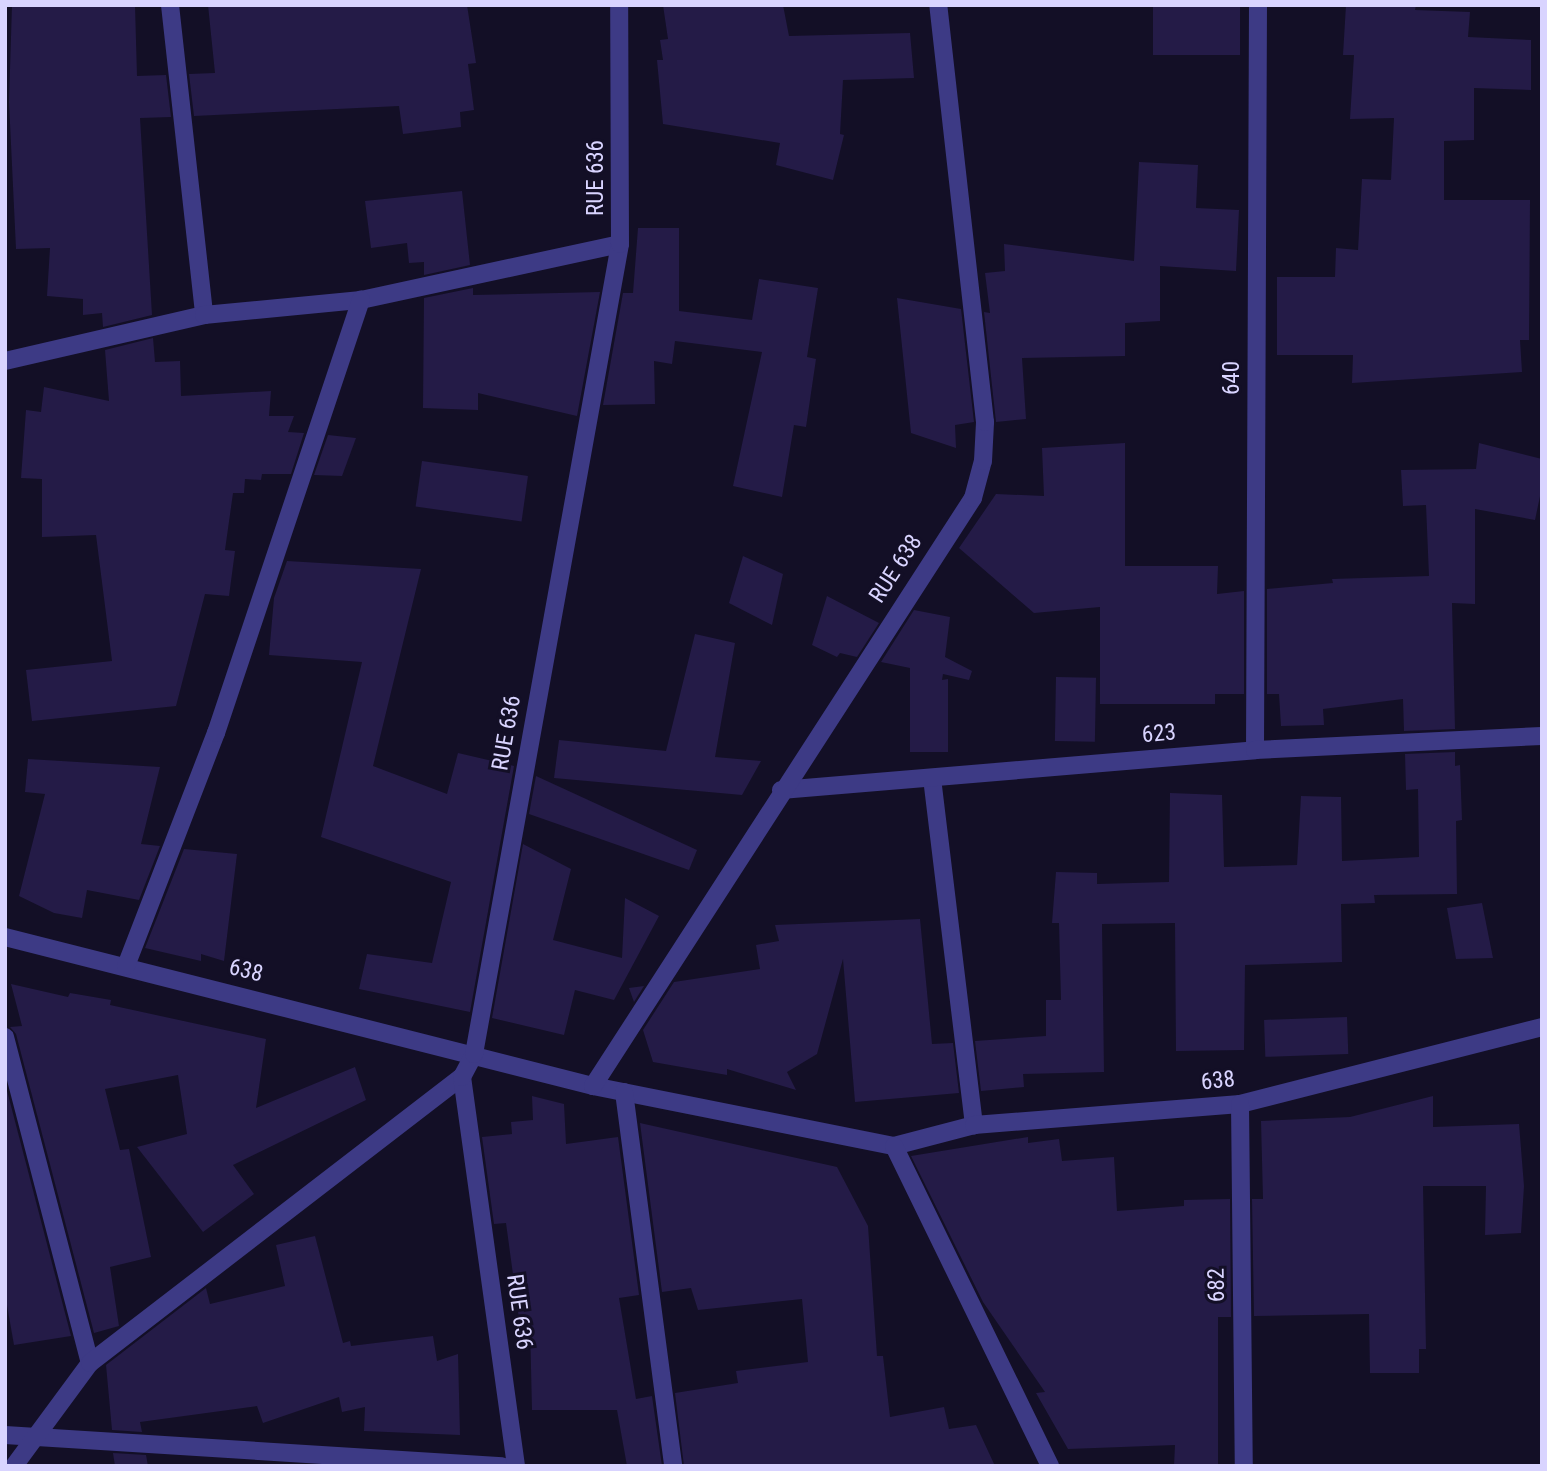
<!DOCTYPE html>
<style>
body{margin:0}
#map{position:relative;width:1547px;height:1471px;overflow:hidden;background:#130f26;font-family:"Roboto Condensed",sans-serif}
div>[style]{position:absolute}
.building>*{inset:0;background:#241b47;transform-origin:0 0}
.street>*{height:18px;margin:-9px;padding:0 9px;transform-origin:9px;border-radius:9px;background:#3d3a85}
span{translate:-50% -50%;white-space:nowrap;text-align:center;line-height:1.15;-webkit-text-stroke:6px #130f26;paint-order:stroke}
.street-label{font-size:23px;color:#d9d4ff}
.frame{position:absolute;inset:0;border:7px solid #d9d4ff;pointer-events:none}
</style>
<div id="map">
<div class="building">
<div style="clip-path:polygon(12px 5px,135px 5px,137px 76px,166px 75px,171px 117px,140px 118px,152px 315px,103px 327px,102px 313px,83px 315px,83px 299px,47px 296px,50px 248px,16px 249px,9px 102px)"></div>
<div style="clip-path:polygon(208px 5px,467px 5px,476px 63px,468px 64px,474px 110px,460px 112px,461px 127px,403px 134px,399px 106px,194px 116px,189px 74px,215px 73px)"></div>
<div style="clip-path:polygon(663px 5px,783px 5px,789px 36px,910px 33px,914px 78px,843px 80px,840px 134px,844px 135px,833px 180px,776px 165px,780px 143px,663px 124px,657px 60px,663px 60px,660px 40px,668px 39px)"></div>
<div style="left:1153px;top:5px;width:87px;height:50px"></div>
<div style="clip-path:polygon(1346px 5px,1416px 5px,1415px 10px,1470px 12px,1468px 37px,1531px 40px,1531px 90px,1474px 88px,1474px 140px,1444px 141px,1444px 200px,1530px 200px,1529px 340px,1520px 340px,1522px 372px,1352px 383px,1353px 355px,1277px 355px,1277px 277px,1335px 277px,1336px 248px,1358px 250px,1362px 179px,1391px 180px,1394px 118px,1350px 119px,1354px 55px,1343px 55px)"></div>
<div style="clip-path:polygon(1139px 162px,1198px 165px,1196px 208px,1239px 210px,1236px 271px,1160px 266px,1160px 321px,1125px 323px,1125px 356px,1022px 358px,1026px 419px,996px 422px,984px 312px,990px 313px,985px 273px,1005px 271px,1004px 244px,1134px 261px)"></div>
<div style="clip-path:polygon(462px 191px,470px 265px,424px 275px,424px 262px,409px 263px,407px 243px,371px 248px,365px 201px)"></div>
<div style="clip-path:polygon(638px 228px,679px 228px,679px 311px,752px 320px,759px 279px,818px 288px,807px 357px,816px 359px,806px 427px,794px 425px,782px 497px,733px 486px,762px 352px,675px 341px,672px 364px,654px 361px,655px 404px,603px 405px,623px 293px,633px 293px)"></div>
<div style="clip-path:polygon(473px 288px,473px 295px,600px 292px,577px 416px,478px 393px,478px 410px,423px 408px,424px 298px)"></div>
<div style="clip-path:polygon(897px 298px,961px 309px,974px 422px,955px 425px,956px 448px,911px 433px)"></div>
<div style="clip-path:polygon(153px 338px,155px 362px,180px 361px,181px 396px,271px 391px,269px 416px,294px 416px,288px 432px,304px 433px,291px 474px,262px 474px,261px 480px,245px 479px,244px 493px,233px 493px,225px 550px,235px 551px,229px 596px,205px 594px,176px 706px,32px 721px,26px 670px,112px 661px,96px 535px,42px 537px,42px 479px,21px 478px,26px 410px,41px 412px,44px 387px,109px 401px,105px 350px)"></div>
<div style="clip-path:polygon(328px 435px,356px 438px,342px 476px,314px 475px)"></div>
<div style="clip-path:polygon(1125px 443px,1125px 566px,1218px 566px,1217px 594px,1244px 591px,1244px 694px,1215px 694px,1215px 704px,1100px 704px,1100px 607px,1034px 613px,959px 548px,996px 494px,1044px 496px,1042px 448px)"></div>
<div style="clip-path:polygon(1479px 443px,1542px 459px,1542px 487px,1535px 520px,1475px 509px,1475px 604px,1452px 603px,1455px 729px,1404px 731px,1403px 699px,1323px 709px,1324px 725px,1281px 726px,1279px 694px,1267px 694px,1267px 589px,1333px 583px,1332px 579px,1429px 576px,1426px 505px,1403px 506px,1401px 470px,1476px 469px)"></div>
<div style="left:422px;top:461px;width:107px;height:46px;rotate:8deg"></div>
<div style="clip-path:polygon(743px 556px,783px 574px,772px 625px,729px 603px)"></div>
<div style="clip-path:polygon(287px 561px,421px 569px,373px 766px,447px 794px,458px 753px,514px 766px,470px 1012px,359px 989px,367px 954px,432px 963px,451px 882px,321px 837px,362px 662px,269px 655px,274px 598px)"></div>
<div style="clip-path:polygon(827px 596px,879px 623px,857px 657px,840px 653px,837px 657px,812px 645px)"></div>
<div style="clip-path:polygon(914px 610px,950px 617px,945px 657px,972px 671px,969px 680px,943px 674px,942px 680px,948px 679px,948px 752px,910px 752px,910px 668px,881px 662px)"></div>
<div style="clip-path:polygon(695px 634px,735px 643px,715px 757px,761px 761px,742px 795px,554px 778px,559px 740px,666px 751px)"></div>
<div style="left:1056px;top:677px;width:40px;height:64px;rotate:1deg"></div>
<div style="clip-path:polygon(1455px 752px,1455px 766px,1460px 765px,1462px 820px,1456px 821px,1457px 894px,1374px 895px,1375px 903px,1341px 904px,1342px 962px,1245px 965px,1244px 1050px,1176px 1051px,1175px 923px,1102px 924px,1104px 1072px,1023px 1074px,1024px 1087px,981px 1091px,975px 1041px,1046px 1036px,1046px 1000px,1061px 1000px,1059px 923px,1052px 923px,1056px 872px,1097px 873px,1097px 884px,1169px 882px,1170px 793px,1222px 795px,1224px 867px,1297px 865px,1301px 796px,1341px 797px,1342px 861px,1419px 857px,1418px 789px,1406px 790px,1405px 754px)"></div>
<div style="clip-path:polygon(28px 759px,160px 767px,141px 844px,160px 846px,139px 900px,87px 890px,82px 918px,54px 913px,19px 896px,45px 794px,25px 792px)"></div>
<div style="clip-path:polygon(536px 776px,697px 850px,689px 870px,529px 814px)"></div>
<div style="clip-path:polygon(523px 844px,571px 869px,553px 940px,622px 958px,625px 898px,659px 916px,614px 1000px,575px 990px,564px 1035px,492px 1018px)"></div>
<div style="clip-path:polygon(184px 849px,237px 854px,224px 961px,201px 954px,201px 961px,145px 948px)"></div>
<div style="clip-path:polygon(1482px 903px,1493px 958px,1456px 959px,1447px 908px)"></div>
<div style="clip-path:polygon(920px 919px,932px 1044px,953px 1043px,959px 1093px,855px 1102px,843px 959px,817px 1054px,787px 1072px,796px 1090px,727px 1069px,727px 1075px,653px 1062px,643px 1030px,674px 982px,760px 969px,756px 945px,779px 941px,775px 925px)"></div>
<div style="clip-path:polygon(11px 984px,68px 997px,70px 993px,111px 1000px,110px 1005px,266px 1039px,256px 1108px,355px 1067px,366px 1100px,233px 1165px,254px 1194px,203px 1232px,137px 1147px,187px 1134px,178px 1075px,105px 1089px,120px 1150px,129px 1149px,151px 1257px,110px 1267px,119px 1326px,94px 1333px,16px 1034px,10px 1027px,22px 1026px)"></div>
<div style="clip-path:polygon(644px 986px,634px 1002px,629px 988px)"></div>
<div style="left:1347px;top:1017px;width:37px;height:83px;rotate:88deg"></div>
<div style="clip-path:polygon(5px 1083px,71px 1336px,14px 1345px,5px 1294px)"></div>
<div style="clip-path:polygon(532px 1096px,564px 1104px,566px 1144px,618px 1137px,639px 1295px,619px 1298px,636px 1399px,652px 1396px,662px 1466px,627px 1466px,617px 1410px,532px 1410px,530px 1325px,520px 1326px,506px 1223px,494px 1224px,482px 1137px,512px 1134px,511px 1122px,533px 1120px)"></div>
<div style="clip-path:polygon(1433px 1096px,1433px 1127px,1519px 1124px,1524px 1186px,1521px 1233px,1485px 1235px,1486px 1186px,1423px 1186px,1426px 1349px,1419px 1349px,1419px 1373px,1370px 1373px,1369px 1314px,1254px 1316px,1252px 1199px,1263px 1199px,1261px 1121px,1350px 1117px)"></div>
<div style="clip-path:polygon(640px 1123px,837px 1167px,868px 1226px,877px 1356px,883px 1356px,890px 1417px,944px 1407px,949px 1429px,976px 1425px,995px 1466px,684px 1466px,675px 1393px,738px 1383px,736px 1371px,808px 1362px,802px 1299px,698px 1310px,691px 1288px,662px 1292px)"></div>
<div style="clip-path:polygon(1028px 1137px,1028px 1143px,1059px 1139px,1062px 1161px,1114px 1157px,1117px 1211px,1184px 1206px,1184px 1200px,1230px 1199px,1231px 1317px,1218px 1317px,1218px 1466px,1174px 1466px,1175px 1445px,1068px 1449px,1036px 1393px,1045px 1392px,983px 1302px,911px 1156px)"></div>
<div style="clip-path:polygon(315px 1236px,343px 1343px,350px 1341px,351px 1346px,433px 1336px,437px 1361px,458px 1354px,460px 1435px,364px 1431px,365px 1407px,342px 1412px,339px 1397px,263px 1423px,257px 1406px,140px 1422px,142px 1432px,112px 1430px,106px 1365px,206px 1288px,210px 1304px,285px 1286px,276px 1245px)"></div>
<div style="clip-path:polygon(113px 1453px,146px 1455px,148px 1466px,115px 1466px)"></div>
</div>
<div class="street">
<div style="left:170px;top:5px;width:312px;rotate:83.7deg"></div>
<div style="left:5px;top:361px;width:204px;rotate:-13deg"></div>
<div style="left:204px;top:315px;width:158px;rotate:-5.5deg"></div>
<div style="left:361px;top:300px;width:265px;rotate:-12.2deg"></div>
<div style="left:1255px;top:750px;width:745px;rotate:-89.77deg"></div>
<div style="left:932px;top:778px;width:350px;rotate:83.1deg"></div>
<div style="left:781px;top:790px;width:476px;rotate:-4.8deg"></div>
<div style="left:1255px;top:750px;width:287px;rotate:-2.8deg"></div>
<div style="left:5px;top:937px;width:607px;rotate:14.22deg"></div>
<div style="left:593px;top:1086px;width:307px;rotate:11.3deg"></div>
<div style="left:894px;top:1146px;width:83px;rotate:-14.7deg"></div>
<div style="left:974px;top:1125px;width:267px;rotate:-4.5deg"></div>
<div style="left:1240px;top:1104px;width:312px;rotate:-14.3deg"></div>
<div style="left:126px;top:966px;width:250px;rotate:-68.9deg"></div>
<div style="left:216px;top:733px;width:457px;rotate:-71.5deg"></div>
<div style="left:5px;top:1037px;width:337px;rotate:75.4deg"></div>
<div style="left:593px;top:1086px;width:700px;rotate:-57.13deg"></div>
<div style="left:973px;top:498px;width:38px;rotate:-75deg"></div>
<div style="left:983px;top:461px;width:39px;rotate:-87deg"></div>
<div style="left:985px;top:422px;width:420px;rotate:-96.4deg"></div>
<div style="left:624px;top:1092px;width:377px;rotate:82.5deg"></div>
<div style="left:1240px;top:1104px;width:362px;rotate:89.4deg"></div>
<div style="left:894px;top:1146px;width:356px;rotate:64deg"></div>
<div style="left:5px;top:1435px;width:498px;rotate:3.6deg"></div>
<div style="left:14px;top:1466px;width:128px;rotate:-53.6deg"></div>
<div style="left:90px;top:1363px;width:469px;rotate:-37.6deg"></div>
<div style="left:516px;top:1466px;width:393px;rotate:-97.9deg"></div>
<div style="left:462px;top:1077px;width:26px;rotate:-62deg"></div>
<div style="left:474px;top:1054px;width:823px;rotate:-79.78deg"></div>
<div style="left:620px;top:244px;width:239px;rotate:-90.2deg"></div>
</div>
<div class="street-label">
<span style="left:596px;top:178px;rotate:-90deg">RUE 636</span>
<span style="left:1232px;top:378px;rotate:-90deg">640</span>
<span style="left:896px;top:569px;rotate:-57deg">RUE 638</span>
<span style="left:507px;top:733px;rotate:-80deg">RUE 636</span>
<span style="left:1159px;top:734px;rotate:-5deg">623</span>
<span style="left:246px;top:971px;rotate:14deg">638</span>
<span style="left:1218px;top:1081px;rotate:-6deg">638</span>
<span style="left:1217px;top:1285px;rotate:-91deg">682</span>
<span style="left:519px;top:1312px;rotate:82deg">RUE 636</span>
</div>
<div class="frame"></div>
</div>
